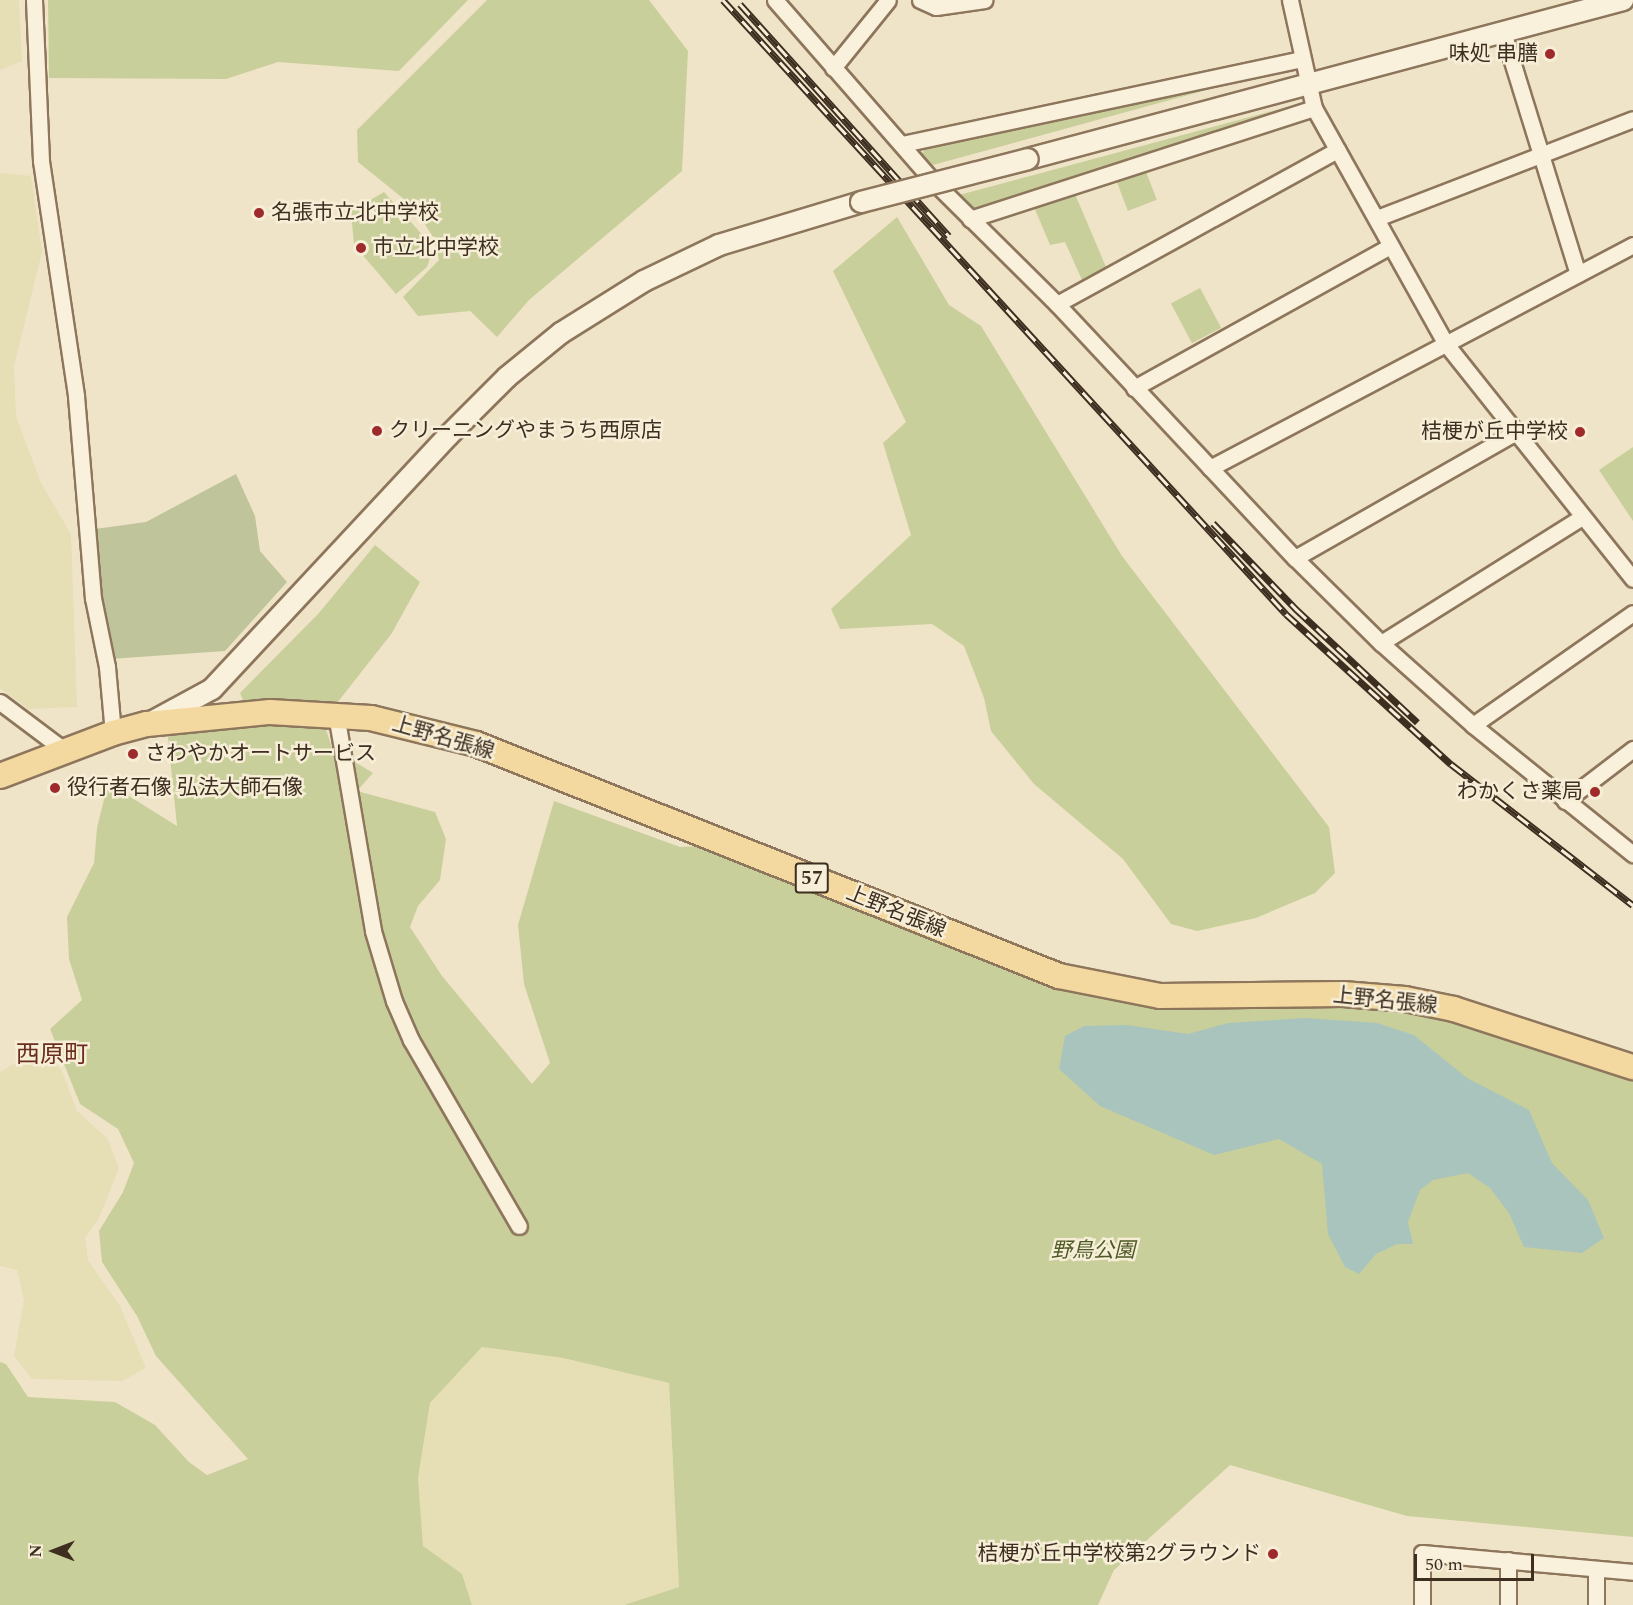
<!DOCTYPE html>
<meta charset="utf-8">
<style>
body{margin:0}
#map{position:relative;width:1633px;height:1605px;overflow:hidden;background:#f0e4c8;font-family:Spectral,"Noto Sans JP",serif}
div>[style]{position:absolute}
.farmland>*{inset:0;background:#e6deb5}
.green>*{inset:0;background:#c9cf9b;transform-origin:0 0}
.cemetery>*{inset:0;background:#bfc49a}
.water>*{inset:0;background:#a9c4bc}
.roads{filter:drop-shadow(2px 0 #8d765c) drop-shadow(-2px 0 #8d765c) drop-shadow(0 2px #8d765c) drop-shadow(0 -2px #8d765c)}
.minor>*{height:15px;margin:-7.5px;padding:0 7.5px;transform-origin:7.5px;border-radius:7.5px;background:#faf1dc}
.tertiary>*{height:20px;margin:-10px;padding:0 10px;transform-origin:10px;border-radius:10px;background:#faf1dc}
.primary>*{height:24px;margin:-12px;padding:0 12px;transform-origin:12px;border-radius:12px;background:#f3d9a0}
.rail>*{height:7px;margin-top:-3.5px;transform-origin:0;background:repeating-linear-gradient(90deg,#f7eed8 0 14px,#3d2e20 0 28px);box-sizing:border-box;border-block:2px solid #3d2e20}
.bridges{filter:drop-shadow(2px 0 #8d765c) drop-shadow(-2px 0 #8d765c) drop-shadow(0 2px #8d765c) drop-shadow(0 -2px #8d765c)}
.tertiary-bridge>*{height:20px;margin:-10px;padding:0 10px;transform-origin:10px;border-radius:10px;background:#faf1dc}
.dots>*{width:16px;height:16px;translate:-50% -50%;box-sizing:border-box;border:3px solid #f7eed8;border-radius:50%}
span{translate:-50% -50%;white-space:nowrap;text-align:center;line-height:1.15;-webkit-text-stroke:5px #f7eed8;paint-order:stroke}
.shield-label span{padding:2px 4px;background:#f7eed8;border:2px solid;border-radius:4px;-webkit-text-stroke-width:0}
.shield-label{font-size:20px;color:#3d2e20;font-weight:700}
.poi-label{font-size:21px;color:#3d2e20}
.right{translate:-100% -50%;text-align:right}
.left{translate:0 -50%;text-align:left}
.street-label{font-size:21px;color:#3d2e20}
.park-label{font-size:21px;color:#4d5a26;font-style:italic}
.quarter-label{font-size:24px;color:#6b2e1e}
.north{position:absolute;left:24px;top:1521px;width:60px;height:60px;-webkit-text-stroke:4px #f7eed8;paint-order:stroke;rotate:270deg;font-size:16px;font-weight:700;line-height:24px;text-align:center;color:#3d2e20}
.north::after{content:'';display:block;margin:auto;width:21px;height:27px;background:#3d2e20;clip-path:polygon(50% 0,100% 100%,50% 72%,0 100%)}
.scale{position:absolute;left:1414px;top:1554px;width:120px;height:27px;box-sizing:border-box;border:3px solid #3d2e20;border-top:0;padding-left:8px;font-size:18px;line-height:21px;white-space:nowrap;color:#3d2e20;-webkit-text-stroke:4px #f7eed8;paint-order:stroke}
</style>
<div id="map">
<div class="farmland">
<div style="clip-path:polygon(0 0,19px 0,22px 61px,0 70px)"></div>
<div style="clip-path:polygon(0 173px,31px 176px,42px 252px,14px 366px,16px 416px,41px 483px,71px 534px,77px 707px,28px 709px,0 688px)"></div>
<div style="clip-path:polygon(42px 1048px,62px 1071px,77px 1111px,107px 1138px,119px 1168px,99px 1218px,85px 1238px,88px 1260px,120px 1306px,146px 1368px,122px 1381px,32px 1379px,14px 1356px,24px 1300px,17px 1270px,0 1266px,0 1072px)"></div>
<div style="clip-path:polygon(482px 1347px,563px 1358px,669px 1383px,679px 1587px,624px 1605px,472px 1605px,462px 1574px,423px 1547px,418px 1478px,430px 1403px)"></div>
</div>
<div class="green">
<div style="clip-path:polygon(48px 0,468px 0,399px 71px,278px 62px,226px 79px,49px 78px)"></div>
<div style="clip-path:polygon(487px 0,649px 0,688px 51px,682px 171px,529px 300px,497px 337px,470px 311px,418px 316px,403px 297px,439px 260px,434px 239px,415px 208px,358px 162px,357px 130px)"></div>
<div style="clip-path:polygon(1276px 71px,933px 165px,922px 154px,926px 144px)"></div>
<div style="clip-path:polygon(1287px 107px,978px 209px,969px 207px,959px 195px)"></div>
<div style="left:1145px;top:169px;width:33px;height:31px;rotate:69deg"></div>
<div style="clip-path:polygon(384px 192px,426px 239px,431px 255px,427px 267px,396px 294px,354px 245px,351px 211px)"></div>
<div style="clip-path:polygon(1075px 194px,1106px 267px,1082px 280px,1065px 242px,1050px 245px,1034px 207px)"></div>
<div style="clip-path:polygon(897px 217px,949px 305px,981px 326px,1122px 556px,1329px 827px,1335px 873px,1315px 893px,1256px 918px,1197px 931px,1171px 924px,1123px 859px,1034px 784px,991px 731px,984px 698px,964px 646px,932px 624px,840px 629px,831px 609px,911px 535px,883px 443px,906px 422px,833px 271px)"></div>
<div style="left:1200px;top:288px;width:45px;height:33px;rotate:62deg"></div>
<div style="clip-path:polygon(1633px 447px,1633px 521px,1599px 470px)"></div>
<div style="clip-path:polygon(375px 545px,420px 582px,392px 633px,337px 703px,244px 702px,240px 693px,319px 613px)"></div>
<div style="clip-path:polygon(298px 718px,324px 723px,332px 748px,373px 773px,357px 791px,435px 812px,446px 839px,440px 880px,418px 906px,410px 927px,442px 976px,532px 1084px,550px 1063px,524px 984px,518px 925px,554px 801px,680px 847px,698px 846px,1075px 989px,1328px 1002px,1425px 1012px,1633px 1077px,1633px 1537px,1407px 1516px,1230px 1465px,1114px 1570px,1098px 1605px,624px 1605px,679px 1587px,669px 1383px,563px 1358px,482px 1347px,430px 1403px,418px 1478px,423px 1546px,462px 1574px,472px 1605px,0 1605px,0 1362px,6px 1364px,28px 1397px,115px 1402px,155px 1425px,189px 1462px,207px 1475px,248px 1459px,156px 1356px,137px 1316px,102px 1262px,99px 1231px,123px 1192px,134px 1163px,118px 1129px,80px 1104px,50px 1029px,82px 1000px,69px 959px,67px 917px,94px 863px,97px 828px,108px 783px,177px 826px,167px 728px)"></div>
</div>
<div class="cemetery">
<div style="clip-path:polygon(236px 474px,255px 516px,260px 551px,287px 582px,225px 651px,110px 659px,95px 529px,146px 522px)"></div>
</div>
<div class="water">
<div style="clip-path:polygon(1305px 1018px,1377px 1023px,1414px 1035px,1467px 1078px,1529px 1110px,1552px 1163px,1588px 1200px,1604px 1238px,1582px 1253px,1524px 1247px,1509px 1213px,1490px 1188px,1468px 1173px,1433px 1180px,1420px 1190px,1408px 1222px,1413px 1244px,1397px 1244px,1376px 1254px,1359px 1274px,1345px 1267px,1328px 1234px,1322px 1164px,1279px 1139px,1214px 1155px,1100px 1106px,1059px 1069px,1065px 1036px,1084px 1026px,1127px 1025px,1188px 1034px,1228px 1023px)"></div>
</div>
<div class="roads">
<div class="minor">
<div style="left:34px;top:0;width:161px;rotate:87.5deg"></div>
<div style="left:41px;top:161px;width:238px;rotate:81.5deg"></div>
<div style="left:76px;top:396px;width:203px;rotate:85.2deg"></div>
<div style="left:93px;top:598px;width:70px;rotate:78.5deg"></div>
<div style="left:107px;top:667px;width:66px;rotate:84.8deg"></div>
<div style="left:775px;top:0;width:242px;rotate:48.9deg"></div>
<div style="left:934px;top:182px;width:173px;rotate:44.8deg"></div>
<div style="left:1057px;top:304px;width:348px;rotate:46.9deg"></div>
<div style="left:1295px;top:558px;width:121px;rotate:44.7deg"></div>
<div style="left:1381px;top:643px;width:123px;rotate:41.7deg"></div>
<div style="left:1473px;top:725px;width:206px;rotate:38.9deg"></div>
<div style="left:920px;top:0;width:17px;rotate:24deg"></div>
<div style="left:936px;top:7px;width:49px;rotate:-8.1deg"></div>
<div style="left:1290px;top:0;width:111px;rotate:77.5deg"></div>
<div style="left:1314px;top:108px;width:270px;rotate:60.8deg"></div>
<div style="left:1446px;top:344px;width:300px;rotate:51.5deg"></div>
<div style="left:1503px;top:32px;width:253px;rotate:72.8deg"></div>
<div style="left:833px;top:68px;width:87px;rotate:-51deg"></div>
<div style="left:902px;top:144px;width:409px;rotate:-12deg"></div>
<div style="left:1377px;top:218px;width:274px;rotate:-21.1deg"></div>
<div style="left:970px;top:219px;width:361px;rotate:-17.9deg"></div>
<div style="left:1057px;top:304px;width:320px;rotate:-28.8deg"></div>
<div style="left:1134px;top:388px;width:293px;rotate:-29deg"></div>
<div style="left:1210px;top:468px;width:478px;rotate:-27.8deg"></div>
<div style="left:1295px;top:558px;width:254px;rotate:-29.7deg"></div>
<div style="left:1381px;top:643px;width:237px;rotate:-32.1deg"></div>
<div style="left:0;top:702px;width:80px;rotate:36.9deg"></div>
<div style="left:336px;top:714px;width:220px;rotate:80.3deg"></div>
<div style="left:373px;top:931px;width:73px;rotate:73.3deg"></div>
<div style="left:394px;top:1001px;width:43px;rotate:66.4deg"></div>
<div style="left:411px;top:1040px;width:215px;rotate:59.9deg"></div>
<div style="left:1473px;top:725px;width:195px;rotate:-35deg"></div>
<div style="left:1565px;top:801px;width:86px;rotate:-37.4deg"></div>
<div style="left:1508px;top:1560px;width:45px;rotate:90deg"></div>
<div style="left:1422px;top:1605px;width:52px;rotate:-90deg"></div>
<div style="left:1422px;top:1553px;width:212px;rotate:5.1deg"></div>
<div style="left:1596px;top:1605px;width:36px;rotate:-90deg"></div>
</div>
<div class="tertiary">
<div style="left:1028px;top:159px;width:616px;rotate:-14.96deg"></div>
<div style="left:155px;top:720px;width:65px;rotate:-28.5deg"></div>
<div style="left:212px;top:689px;width:346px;rotate:-47deg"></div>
<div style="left:448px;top:436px;width:83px;rotate:-45deg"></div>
<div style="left:507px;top:377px;width:70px;rotate:-39.2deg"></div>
<div style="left:561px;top:333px;width:98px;rotate:-32.1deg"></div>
<div style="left:644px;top:281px;width:83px;rotate:-25.6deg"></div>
<div style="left:719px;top:245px;width:148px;rotate:-16.8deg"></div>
</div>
<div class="primary">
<div style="left:0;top:776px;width:121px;rotate:-20.8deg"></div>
<div style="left:113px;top:733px;width:35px;rotate:-15deg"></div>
<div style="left:147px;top:724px;width:124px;rotate:-5.6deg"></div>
<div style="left:270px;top:712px;width:101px;rotate:3.4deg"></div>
<div style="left:371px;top:718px;width:108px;rotate:13.9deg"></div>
<div style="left:476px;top:744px;width:627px;rotate:21.7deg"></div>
<div style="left:1059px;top:976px;width:103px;rotate:11.2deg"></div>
<div style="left:1160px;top:996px;width:183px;rotate:-0.6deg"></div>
<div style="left:1343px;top:994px;width:62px;rotate:4.6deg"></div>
<div style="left:1405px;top:999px;width:50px;rotate:11.5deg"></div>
<div style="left:1454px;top:1009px;width:188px;rotate:18deg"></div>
</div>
</div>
<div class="rail">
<div style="left:723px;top:0;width:833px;rotate:47.48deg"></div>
<div style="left:1286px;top:614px;width:223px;rotate:42.3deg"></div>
<div style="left:1451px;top:764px;width:230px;rotate:37.8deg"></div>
<div style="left:740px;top:4px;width:312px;rotate:48deg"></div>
<div style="left:1213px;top:523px;width:120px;rotate:46deg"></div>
<div style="left:1296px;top:609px;width:166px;rotate:43deg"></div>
</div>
<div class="bridges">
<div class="tertiary-bridge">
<div style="left:861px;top:202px;width:172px;rotate:-14.4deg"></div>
</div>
</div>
<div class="dots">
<div style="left:1550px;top:54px;background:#9e2a2b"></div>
<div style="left:259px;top:213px;background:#9e2a2b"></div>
<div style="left:361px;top:248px;background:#9e2a2b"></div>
<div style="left:377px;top:431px;background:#9e2a2b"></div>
<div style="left:1580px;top:432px;background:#9e2a2b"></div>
<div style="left:133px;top:754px;background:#9e2a2b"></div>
<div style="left:55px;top:788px;background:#9e2a2b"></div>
<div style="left:1595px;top:792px;background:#9e2a2b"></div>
<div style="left:1273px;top:1554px;background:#9e2a2b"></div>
</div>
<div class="shield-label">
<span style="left:812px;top:878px">57</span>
</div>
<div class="poi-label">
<span class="right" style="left:1538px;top:54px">味処 串膳</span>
<span class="left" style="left:271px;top:213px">名張市立北中学校</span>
<span class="left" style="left:373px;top:248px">市立北中学校</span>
<span class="left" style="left:389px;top:431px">クリーニングやまうち西原店</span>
<span class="right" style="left:1568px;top:432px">桔梗が丘中学校</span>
<span class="left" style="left:145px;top:754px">さわやかオートサービス</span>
<span class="left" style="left:67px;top:788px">役行者石像 弘法大師石像</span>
<span class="right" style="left:1583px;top:792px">わかくさ薬局</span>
<span class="right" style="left:1261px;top:1554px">桔梗が丘中学校第2グラウンド</span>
</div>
<div class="street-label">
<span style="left:443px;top:738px;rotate:16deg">上野名張線</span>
<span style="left:896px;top:912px;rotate:22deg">上野名張線</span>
<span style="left:1385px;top:1001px;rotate:6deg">上野名張線</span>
</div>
<div class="park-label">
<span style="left:1093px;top:1251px">野鳥公園</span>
</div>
<div class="quarter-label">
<span style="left:52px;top:1056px">西原町</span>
</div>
<div class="north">N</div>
<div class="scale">50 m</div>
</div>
